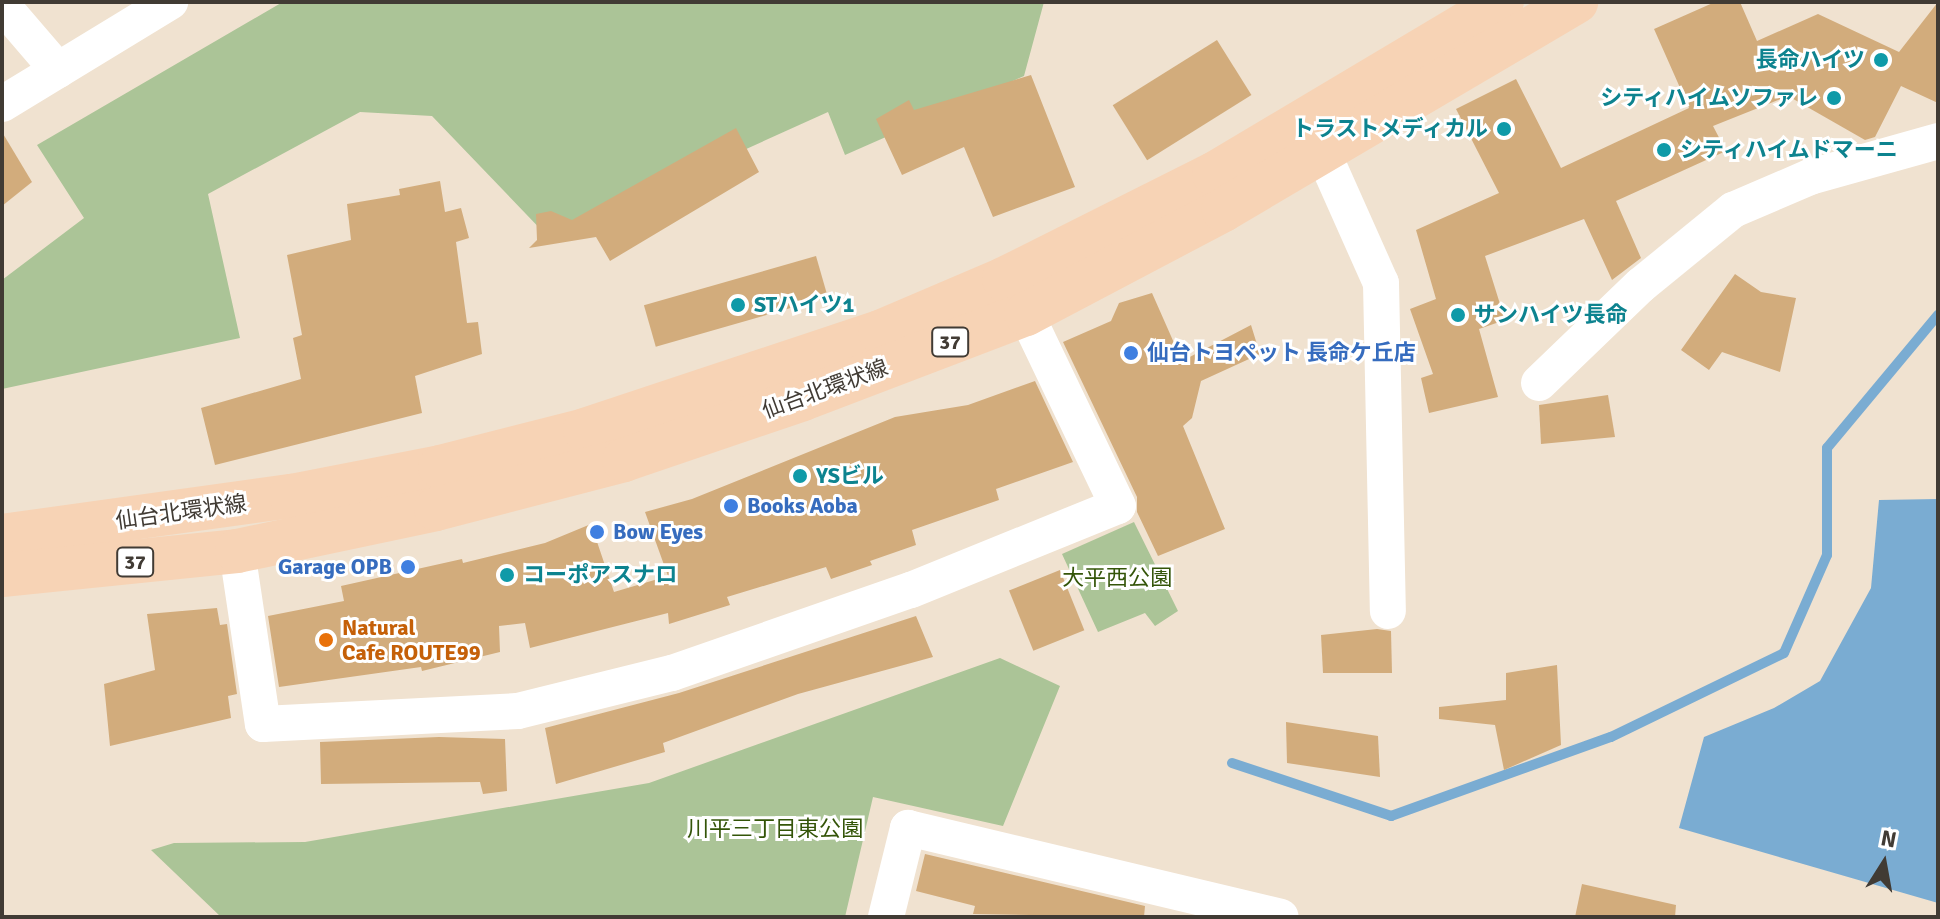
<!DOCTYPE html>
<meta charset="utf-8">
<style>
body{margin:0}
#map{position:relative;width:1940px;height:919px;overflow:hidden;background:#f0e2d0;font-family:Signika,"Noto Sans JP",sans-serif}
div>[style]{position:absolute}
.green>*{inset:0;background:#abc497}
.water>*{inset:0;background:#7aacd2}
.stream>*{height:10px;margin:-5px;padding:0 5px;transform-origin:5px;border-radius:5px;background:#7aacd2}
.building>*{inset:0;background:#d2ac7c;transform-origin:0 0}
.minor>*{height:36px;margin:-18px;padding:0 18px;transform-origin:18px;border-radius:18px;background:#fff}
.major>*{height:44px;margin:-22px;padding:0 22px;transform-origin:22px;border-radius:22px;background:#f7d3b5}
.dots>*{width:22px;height:22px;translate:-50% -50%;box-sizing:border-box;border:4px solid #fff;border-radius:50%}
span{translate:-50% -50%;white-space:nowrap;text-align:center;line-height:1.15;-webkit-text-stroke:6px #fff;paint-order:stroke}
.shield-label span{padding:2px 6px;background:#fff;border:2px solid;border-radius:6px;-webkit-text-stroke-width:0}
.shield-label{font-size:20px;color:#413b34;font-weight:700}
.culture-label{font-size:22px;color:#0d838f;font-weight:700}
.right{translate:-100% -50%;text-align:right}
.left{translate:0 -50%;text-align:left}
.shop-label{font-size:22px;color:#366cbe;font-weight:700}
.street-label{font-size:22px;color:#413b34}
.park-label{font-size:22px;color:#345509}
.food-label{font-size:22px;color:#c56008;font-weight:700}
.frame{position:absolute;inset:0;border:4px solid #413b34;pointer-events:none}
.north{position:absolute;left:1844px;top:823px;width:80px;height:80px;-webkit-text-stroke:6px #fff;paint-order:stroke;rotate:11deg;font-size:22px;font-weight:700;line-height:32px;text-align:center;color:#413b34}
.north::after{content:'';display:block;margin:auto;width:28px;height:36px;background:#413b34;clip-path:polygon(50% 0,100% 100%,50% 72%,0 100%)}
</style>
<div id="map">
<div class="green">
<div style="clip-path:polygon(1044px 2px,1024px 76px,845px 155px,828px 112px,549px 238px,432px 116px,360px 112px,208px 194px,240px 338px,2px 389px,2px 280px,84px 218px,37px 145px,281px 3px)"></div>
<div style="clip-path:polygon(1134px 522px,1178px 611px,1155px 626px,1145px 613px,1098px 632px,1062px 554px)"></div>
<div style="clip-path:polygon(1000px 658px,1060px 686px,1003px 826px,873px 797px,845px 917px,221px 917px,151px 850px,174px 843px,305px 842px,649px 783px)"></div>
</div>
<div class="water">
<div style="clip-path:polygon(1938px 499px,1938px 903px,1679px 828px,1704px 737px,1774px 708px,1820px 681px,1871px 588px,1879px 500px)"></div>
</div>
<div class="stream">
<div style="left:1232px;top:763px;width:168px;rotate:18.4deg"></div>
<div style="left:1391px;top:816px;width:234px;rotate:-19.8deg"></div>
<div style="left:1611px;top:737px;width:192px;rotate:-25.9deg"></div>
<div style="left:1784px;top:653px;width:107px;rotate:-66.3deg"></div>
<div style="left:1827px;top:555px;width:107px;rotate:-90deg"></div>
<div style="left:1827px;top:448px;width:173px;rotate:-50.2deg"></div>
</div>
<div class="building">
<div style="clip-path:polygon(1715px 2px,1740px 2px,1757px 41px,1818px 14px,1899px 52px,1938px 2px,1938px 103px,1901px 86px,1875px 137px,1865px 140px,1788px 96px,1713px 126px,1726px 151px,1616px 201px,1641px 258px,1612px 280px,1584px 219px,1485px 256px,1505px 320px,1479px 329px,1498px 397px,1429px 413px,1421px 378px,1433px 374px,1410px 309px,1436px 299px,1416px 230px,1499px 193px,1456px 109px,1516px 79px,1561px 168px,1689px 108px,1654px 29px)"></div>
<div style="left:1217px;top:40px;width:65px;height:123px;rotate:58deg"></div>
<div style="clip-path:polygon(1031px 75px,1075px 187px,993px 217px,964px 147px,902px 175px,876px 119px,909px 100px,914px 110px)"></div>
<div style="clip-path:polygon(736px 128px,759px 172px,610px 261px,596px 237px,529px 248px,537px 240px,536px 214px,551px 211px,572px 220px)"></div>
<div style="clip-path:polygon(2px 132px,32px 182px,2px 206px)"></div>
<div style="clip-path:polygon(440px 181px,445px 212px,461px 208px,469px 238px,456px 242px,467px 323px,478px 322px,482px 354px,415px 376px,422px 413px,215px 465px,201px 408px,301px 379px,293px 338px,302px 335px,287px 255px,351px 240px,347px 204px,400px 195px,399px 189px)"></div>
<div style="left:816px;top:256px;width:43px;height:179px;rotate:74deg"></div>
<div style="clip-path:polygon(1735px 274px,1761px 292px,1796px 298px,1780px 372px,1722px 352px,1709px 370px,1681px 350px)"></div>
<div style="clip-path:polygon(1152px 293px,1182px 361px,1251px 325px,1260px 354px,1201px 381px,1192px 418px,1183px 426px,1225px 529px,1158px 556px,1137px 512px,1137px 497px,1063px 342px,1111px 321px,1119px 303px)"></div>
<div style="clip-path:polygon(1035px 381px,1073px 462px,996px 489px,999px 500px,912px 530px,916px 545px,870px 561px,872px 565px,831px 579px,826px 567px,727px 597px,730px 605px,669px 624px,668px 613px,530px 648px,525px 623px,499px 626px,500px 652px,422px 671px,421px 667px,279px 687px,268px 616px,344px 601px,341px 586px,462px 559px,463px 563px,545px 543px,591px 524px,614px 592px,668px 576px,645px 512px,692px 499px,895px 417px,968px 405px)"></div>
<div style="clip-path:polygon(1608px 395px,1615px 437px,1541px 444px,1539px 405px)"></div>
<div style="left:1060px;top:570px;width:65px;height:55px;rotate:68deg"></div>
<div style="clip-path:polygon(217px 608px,220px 625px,227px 624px,237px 694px,228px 696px,231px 718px,110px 746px,104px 684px,155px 670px,147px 614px)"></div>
<div style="clip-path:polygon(916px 616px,933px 657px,798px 694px,663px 743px,665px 752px,556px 784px,545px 728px,679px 693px)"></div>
<div style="clip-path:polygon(1377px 629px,1391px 631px,1392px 673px,1323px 673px,1321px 635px)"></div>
<div style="clip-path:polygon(1557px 665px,1561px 745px,1504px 770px,1495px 725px,1439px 719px,1439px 707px,1506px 700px,1506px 673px)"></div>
<div style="clip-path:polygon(1286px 722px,1378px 736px,1380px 777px,1287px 763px)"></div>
<div style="clip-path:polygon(439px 737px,505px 739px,507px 791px,483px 794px,480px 782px,321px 784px,320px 742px)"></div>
<div style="clip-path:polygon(925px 854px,1145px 906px,1144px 917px,973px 914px,975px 906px,916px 891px)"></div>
<div style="clip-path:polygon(1582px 884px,1676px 905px,1675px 917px,1575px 917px)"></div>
</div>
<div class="minor">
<div style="left:2px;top:5px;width:86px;rotate:49.3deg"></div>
<div style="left:2px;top:104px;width:197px;rotate:-31.3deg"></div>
<div style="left:1323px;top:153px;width:142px;rotate:66deg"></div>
<div style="left:1381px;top:283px;width:328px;rotate:88.8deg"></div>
<div style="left:1539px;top:383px;width:141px;rotate:-43.9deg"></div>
<div style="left:1641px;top:285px;width:119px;rotate:-39.2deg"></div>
<div style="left:1733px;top:210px;width:84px;rotate:-23.2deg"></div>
<div style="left:1810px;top:177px;width:133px;rotate:-15.7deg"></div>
<div style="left:237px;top:551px;width:175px;rotate:81.5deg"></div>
<div style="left:263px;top:724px;width:255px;rotate:-2.9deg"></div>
<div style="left:518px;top:711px;width:159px;rotate:-13.9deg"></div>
<div style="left:672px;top:673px;width:253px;rotate:-19.2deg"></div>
<div style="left:911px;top:590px;width:223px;rotate:-22.1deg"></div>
<div style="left:1118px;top:506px;width:213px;rotate:-115.6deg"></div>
<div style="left:886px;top:917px;width:92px;rotate:-76.1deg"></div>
<div style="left:908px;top:828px;width:383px;rotate:13.4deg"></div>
</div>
<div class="major">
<div style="left:2px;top:536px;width:292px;rotate:-7.9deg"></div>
<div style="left:291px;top:496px;width:152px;rotate:-11deg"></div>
<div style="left:440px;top:467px;width:150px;rotate:-14.3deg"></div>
<div style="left:585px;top:430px;width:311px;rotate:-18.4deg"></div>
<div style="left:880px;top:332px;width:135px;rotate:-23.1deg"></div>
<div style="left:1004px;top:279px;width:235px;rotate:-26.6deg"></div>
<div style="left:1214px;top:174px;width:335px;rotate:-30.8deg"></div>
<div style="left:2px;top:575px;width:236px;rotate:-5.8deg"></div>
<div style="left:237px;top:551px;width:203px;rotate:-11.9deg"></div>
<div style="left:436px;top:509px;width:194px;rotate:-14.6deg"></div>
<div style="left:624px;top:460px;width:189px;rotate:-18.8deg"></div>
<div style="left:803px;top:399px;width:239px;rotate:-20.9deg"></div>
<div style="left:1026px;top:314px;width:223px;rotate:-27.8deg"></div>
<div style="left:1223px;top:210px;width:410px;rotate:-30.5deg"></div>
</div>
<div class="dots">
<div style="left:1881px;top:60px;background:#0f9aa8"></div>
<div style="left:1834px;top:98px;background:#0f9aa8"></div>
<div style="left:1504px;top:129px;background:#0f9aa8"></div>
<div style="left:1664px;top:150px;background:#0f9aa8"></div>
<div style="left:738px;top:305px;background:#0f9aa8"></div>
<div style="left:1458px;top:315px;background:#0f9aa8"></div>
<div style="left:1131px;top:353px;background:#3f7fe0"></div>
<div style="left:800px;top:476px;background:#0f9aa8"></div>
<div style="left:731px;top:506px;background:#3f7fe0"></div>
<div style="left:597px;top:532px;background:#3f7fe0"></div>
<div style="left:408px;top:567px;background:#3f7fe0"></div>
<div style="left:507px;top:575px;background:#0f9aa8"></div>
<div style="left:326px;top:640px;background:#e8710a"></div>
</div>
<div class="shield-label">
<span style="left:950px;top:342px">37</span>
<span style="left:135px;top:562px">37</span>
</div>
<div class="culture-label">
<span class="right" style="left:1865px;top:60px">長命ハイツ</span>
<span class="right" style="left:1818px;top:98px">シティハイムソファレ</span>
<span class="right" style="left:1488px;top:129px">トラストメディカル</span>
<span class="left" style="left:1680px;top:150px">シティハイムドマーニ</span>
<span class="left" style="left:754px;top:305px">STハイツ1</span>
<span class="left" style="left:1474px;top:315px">サンハイツ長命</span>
<span class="left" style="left:816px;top:476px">YSビル</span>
<span class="left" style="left:523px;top:575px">コーポアスナロ</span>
</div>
<div class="shop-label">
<span class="left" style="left:1147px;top:353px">仙台トヨペット 長命ケ丘店</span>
<span class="left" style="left:747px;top:506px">Books Aoba</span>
<span class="left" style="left:613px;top:532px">Bow Eyes</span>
<span class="right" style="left:392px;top:567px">Garage OPB</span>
</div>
<div class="street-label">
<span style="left:825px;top:389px;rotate:-20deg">仙台北環状線</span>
<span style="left:181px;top:512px;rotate:-8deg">仙台北環状線</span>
</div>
<div class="park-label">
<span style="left:1117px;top:578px">大平西公園</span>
<span style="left:775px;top:829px">川平三丁目東公園</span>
</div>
<div class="food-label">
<span class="left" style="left:342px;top:640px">Natural<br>Cafe ROUTE99</span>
</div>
<div class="frame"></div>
<div class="north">N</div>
</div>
